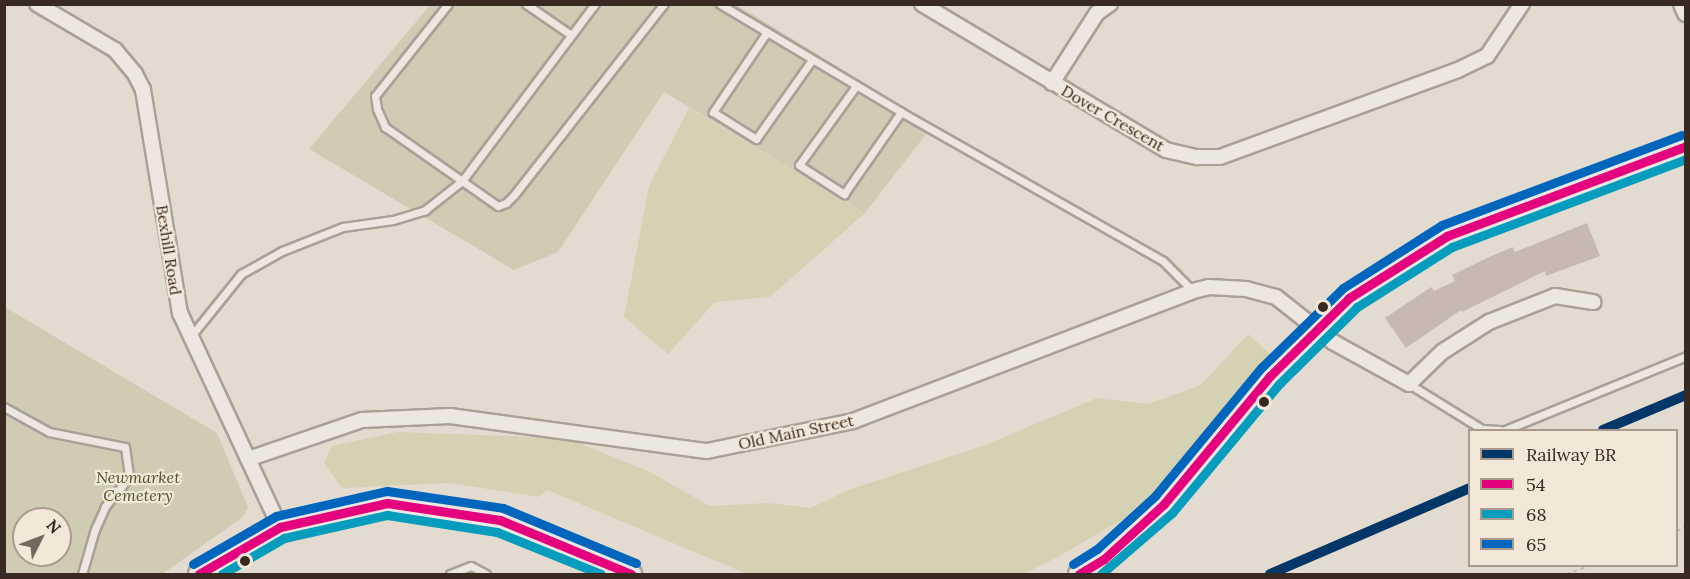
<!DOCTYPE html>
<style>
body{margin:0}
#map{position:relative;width:1690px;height:579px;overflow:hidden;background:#e4dbd0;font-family:Lora,serif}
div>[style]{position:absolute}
.green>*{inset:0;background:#d5d1b3}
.cemetery>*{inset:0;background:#d0cbb3}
.building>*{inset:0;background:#c7b9b1}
.path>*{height:2px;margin-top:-1px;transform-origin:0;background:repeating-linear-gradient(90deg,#c5beb8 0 4.5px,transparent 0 7.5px)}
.roads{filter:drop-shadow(2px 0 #a9a198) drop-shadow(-2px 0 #a9a198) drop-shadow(0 2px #a9a198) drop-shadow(0 -2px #a9a198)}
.service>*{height:7px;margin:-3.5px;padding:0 3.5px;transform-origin:3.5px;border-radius:3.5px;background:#ece8e1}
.minor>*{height:14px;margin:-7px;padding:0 7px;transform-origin:7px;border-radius:7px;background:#ece8e1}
.tertiary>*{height:16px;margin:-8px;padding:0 8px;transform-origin:8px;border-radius:8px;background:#ece8e1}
.secondary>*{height:20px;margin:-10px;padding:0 10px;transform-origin:10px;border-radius:10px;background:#ece8e1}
.bus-1>*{height:9px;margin:-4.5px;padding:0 4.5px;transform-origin:4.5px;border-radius:4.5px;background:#e5007d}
.bus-2>*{height:9px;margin:-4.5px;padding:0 4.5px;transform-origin:4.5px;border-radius:4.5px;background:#069cbd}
.bus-3>*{height:9px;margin:-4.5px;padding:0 4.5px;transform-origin:4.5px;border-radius:4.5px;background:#0065bd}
.rail-1>*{height:10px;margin:-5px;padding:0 5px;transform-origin:5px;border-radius:5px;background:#003768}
.dots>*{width:16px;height:16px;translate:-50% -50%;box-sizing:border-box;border:3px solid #f3e7d7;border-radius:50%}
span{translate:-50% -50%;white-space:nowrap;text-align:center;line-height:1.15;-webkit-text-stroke:4.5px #f3e7d7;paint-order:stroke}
.street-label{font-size:16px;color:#382921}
.park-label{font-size:16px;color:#4e5329;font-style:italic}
.frame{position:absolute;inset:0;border:6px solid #382921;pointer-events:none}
.legend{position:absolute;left:1468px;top:429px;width:210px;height:138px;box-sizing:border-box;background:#f3e7d7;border:2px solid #a89b8e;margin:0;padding:8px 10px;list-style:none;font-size:18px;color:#382921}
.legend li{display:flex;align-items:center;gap:12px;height:30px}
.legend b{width:30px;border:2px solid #a89b8e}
.north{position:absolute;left:12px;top:507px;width:60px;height:60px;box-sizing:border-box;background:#f3e7d7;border:2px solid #a89b8e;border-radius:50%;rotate:48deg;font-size:16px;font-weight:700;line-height:24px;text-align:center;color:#382921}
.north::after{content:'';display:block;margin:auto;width:21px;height:27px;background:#74675e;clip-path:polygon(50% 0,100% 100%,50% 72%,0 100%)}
</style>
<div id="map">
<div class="green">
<div style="clip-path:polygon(689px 108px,865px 213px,770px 297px,715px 302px,668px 354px,624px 317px,649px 186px)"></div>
<div style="clip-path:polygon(1248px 334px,1273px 357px,1139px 510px,1056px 558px,1023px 574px,747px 574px,547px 490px,538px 497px,450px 483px,342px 488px,324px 463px,332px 446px,397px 432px,567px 438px,648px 471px,710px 506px,769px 503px,811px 508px,848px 490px,985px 445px,1097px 398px,1148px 404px,1201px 385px)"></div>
</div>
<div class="cemetery">
<div style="clip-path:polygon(431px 4px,737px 5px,933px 125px,865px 213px,664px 92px,558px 252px,514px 270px,309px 149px)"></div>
<div style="clip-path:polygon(evenodd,5px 307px,217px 433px,248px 507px,243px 517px,162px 574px,5px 574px,5px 307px,24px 519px,60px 519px,60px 555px,24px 555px,24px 519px)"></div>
</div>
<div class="building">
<div style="clip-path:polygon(1587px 223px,1600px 256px,1546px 276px,1545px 271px,1462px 312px,1461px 310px,1406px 348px,1385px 318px,1431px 287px,1434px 291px,1455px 281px,1452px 275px,1489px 257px,1513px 247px,1515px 252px)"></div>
</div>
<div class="path">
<div style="left:1676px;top:531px;width:11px;rotate:-22deg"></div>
<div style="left:1566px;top:574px;width:24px;rotate:-19deg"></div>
</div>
<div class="roads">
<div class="service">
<div style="left:448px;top:4px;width:117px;rotate:128.4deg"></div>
<div style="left:375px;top:96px;width:13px;rotate:81deg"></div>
<div style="left:377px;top:109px;width:20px;rotate:66deg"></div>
<div style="left:385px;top:127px;width:138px;rotate:35deg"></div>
<div style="left:498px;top:206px;width:9px;rotate:-21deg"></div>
<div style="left:506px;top:203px;width:11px;rotate:-45deg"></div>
<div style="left:514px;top:195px;width:243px;rotate:-51.9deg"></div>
<div style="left:526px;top:4px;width:55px;rotate:34.6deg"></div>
<div style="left:720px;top:4px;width:211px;rotate:30.8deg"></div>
<div style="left:901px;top:112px;width:301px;rotate:29.6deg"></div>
<div style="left:1163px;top:261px;width:42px;rotate:45deg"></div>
<div style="left:767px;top:32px;width:97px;rotate:124deg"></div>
<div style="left:713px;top:112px;width:51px;rotate:32.1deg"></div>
<div style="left:756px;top:139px;width:97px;rotate:-54.7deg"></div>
<div style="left:856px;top:86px;width:97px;rotate:125.8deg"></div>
<div style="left:799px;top:165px;width:54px;rotate:32.8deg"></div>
<div style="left:844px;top:194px;width:100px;rotate:-55.2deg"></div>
<div style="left:191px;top:336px;width:80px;rotate:-51.1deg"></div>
<div style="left:241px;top:274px;width:47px;rotate:-29.3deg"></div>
<div style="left:282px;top:251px;width:66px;rotate:-21.5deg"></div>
<div style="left:343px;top:227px;width:50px;rotate:-8deg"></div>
<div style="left:393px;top:220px;width:34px;rotate:-17deg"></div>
<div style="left:425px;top:210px;width:47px;rotate:-38.1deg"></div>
<div style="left:462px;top:181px;width:221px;rotate:-53.1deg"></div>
<div style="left:1409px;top:384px;width:86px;rotate:31.7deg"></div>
<div style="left:1482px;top:429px;width:18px;rotate:3deg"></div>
<div style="left:4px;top:407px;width:51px;rotate:29.1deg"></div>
<div style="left:49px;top:432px;width:77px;rotate:11.2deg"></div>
<div style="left:125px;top:447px;width:30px;rotate:82deg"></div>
<div style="left:129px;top:477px;width:38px;rotate:129deg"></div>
<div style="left:105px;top:507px;width:24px;rotate:114deg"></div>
<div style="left:95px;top:529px;width:47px;rotate:106.1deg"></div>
<div style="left:1505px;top:430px;width:196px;rotate:-22.2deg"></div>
<div style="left:450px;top:574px;width:22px;rotate:-21deg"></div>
<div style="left:471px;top:566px;width:17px;rotate:28deg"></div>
</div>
<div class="minor">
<div style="left:37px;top:4px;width:91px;rotate:30.5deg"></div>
<div style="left:115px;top:50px;width:31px;rotate:50deg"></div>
<div style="left:135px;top:74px;width:18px;rotate:63deg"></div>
<div style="left:143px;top:90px;width:226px;rotate:80.6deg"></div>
<div style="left:180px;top:313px;width:236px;rotate:65deg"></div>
<div style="left:922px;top:4px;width:284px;rotate:30.9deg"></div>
<div style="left:1166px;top:150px;width:32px;rotate:13deg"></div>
<div style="left:1197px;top:157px;width:23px"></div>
<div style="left:1220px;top:157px;width:253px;rotate:-20.1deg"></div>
<div style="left:1458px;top:70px;width:32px;rotate:-26deg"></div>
<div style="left:1487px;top:56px;width:63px;rotate:-56.1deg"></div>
<div style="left:1052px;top:83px;width:83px;rotate:-57.3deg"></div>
<div style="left:1097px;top:13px;width:16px;rotate:-35deg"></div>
<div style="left:248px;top:459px;width:120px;rotate:-18.9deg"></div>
<div style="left:362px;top:420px;width:88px;rotate:-2.6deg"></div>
<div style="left:450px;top:416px;width:259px;rotate:7.8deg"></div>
<div style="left:707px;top:451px;width:149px;rotate:-11.6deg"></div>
<div style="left:853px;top:421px;width:364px;rotate:-20.9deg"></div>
<div style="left:1193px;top:291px;width:16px;rotate:-14deg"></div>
<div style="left:1209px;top:287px;width:37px;rotate:3deg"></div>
<div style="left:1246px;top:289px;width:31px;rotate:15deg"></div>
<div style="left:1276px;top:297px;width:73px;rotate:38.3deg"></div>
<div style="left:1333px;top:342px;width:87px;rotate:28.9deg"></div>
<div style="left:1409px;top:384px;width:46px;rotate:-44.1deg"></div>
<div style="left:1442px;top:352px;width:56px;rotate:-32.6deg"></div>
<div style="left:1489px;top:322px;width:71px;rotate:-21.5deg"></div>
<div style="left:1555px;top:296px;width:39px;rotate:9deg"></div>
</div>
<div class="tertiary">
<div style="left:1682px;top:4px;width:10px;rotate:66deg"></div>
</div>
<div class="secondary">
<div style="left:199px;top:574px;width:94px;rotate:-30.1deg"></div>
<div style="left:280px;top:527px;width:110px;rotate:-12.6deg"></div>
<div style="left:387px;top:503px;width:114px;rotate:8.6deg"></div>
<div style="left:500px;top:520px;width:142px;rotate:22.4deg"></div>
<div style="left:1079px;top:574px;width:29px;rotate:-31deg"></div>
<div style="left:1104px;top:559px;width:81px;rotate:-42.5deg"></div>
<div style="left:1164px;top:504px;width:166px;rotate:-50.4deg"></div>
<div style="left:1270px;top:376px;width:111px;rotate:-44.6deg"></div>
<div style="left:1349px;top:298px;width:116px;rotate:-32.3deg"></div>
<div style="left:1447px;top:236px;width:255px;rotate:-20.6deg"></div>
</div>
</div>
<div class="bus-1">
<div style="left:199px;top:574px;width:94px;rotate:-30.1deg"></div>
<div style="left:280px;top:527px;width:110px;rotate:-12.6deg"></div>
<div style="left:387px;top:503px;width:114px;rotate:8.6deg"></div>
<div style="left:500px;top:520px;width:142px;rotate:22.4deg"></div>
<div style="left:1079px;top:574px;width:29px;rotate:-31deg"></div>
<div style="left:1104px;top:559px;width:81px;rotate:-42.5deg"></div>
<div style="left:1164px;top:504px;width:166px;rotate:-50.4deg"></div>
<div style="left:1270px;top:376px;width:111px;rotate:-44.6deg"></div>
<div style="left:1349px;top:298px;width:116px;rotate:-32.3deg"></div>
<div style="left:1447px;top:236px;width:255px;rotate:-20.6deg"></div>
</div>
<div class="bus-2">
<div style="left:222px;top:574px;width:72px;rotate:-30.1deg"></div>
<div style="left:284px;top:538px;width:106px;rotate:-12.6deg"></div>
<div style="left:387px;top:515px;width:111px;rotate:8.8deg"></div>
<div style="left:497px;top:532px;width:112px;rotate:22deg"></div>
<div style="left:1101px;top:574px;width:94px;rotate:-40.7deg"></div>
<div style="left:1172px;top:513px;width:168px;rotate:-50.3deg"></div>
<div style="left:1279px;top:384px;width:110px;rotate:-44.6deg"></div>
<div style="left:1357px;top:307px;width:112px;rotate:-32.3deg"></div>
<div style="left:1452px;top:247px;width:250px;rotate:-20.6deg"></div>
</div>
<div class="bus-3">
<div style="left:193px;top:564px;width:96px;rotate:-30deg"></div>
<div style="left:276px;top:516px;width:114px;rotate:-12.7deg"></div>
<div style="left:387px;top:491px;width:117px;rotate:8.3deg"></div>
<div style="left:503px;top:508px;width:144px;rotate:22.5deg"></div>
<div style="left:1073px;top:564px;width:28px;rotate:-32deg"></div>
<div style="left:1097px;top:549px;width:79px;rotate:-42.4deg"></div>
<div style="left:1155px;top:496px;width:166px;rotate:-50.4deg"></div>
<div style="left:1261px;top:368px;width:115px;rotate:-44.3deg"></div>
<div style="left:1343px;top:288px;width:117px;rotate:-32.5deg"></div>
<div style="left:1442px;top:225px;width:256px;rotate:-20.6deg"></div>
</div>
<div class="rail-1">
<div style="left:1603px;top:430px;width:90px;rotate:-22.9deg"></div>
<div style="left:1270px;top:574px;width:218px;rotate:-23.3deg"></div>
</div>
<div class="dots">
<div style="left:1323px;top:307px;background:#382921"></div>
<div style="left:1264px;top:402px;background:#382921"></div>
<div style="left:245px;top:561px;background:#382921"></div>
</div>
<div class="street-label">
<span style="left:1113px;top:118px;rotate:30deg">Dover Crescent</span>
<span style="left:169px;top:250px;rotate:81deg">Bexhill Road</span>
<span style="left:796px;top:432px;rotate:-12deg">Old Main Street</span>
</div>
<div class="park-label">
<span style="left:138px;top:486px">Newmarket<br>Cemetery</span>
</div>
<div class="frame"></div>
<ul class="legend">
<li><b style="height:8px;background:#003768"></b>Railway BR</li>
<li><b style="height:8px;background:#e5007d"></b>54</li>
<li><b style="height:8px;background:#069cbd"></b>68</li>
<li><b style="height:8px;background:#0065bd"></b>65</li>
</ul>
<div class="north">N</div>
</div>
